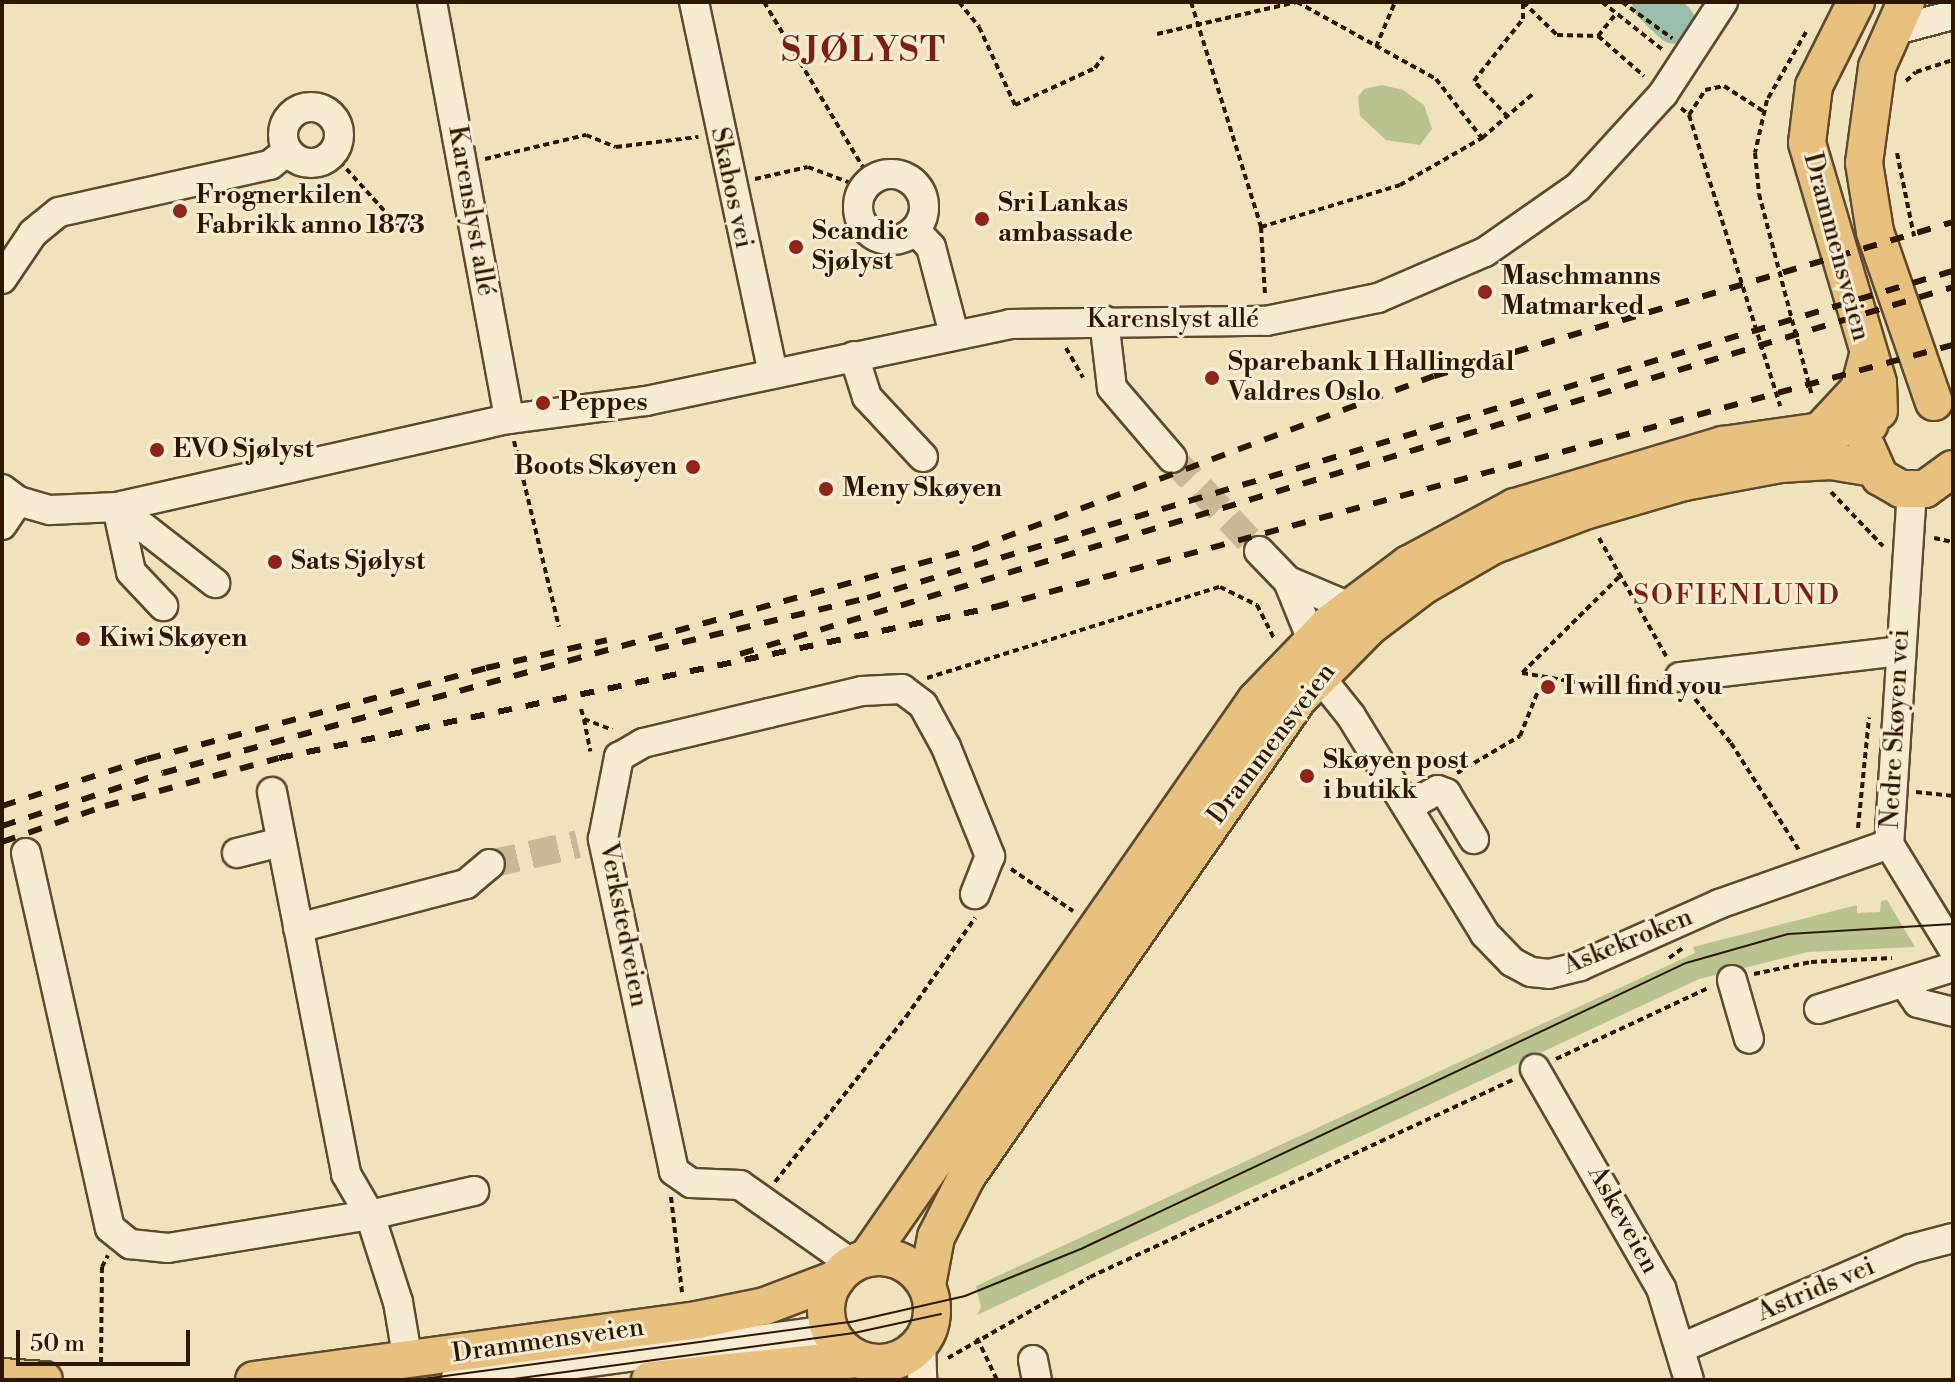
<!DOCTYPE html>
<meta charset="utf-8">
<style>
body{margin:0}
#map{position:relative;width:1955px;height:1382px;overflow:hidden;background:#f0e2bb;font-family:"Libre Bodoni",serif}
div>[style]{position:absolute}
.green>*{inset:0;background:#b9c390}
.river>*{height:42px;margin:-21px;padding:0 21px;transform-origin:21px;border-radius:21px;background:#9bbeac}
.minor-tunnel>*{height:28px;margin-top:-14px;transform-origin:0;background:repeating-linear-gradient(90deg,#c9b996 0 28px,transparent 0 42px)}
.path>*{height:4px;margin-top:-2px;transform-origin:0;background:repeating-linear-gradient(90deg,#2e1700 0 6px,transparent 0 10px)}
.roads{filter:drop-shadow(2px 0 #5e4a2f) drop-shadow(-2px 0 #5e4a2f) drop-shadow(0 2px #5e4a2f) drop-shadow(0 -2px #5e4a2f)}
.minor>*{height:28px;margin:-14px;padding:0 14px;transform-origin:14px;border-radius:14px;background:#f5ecd3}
.minor>.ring{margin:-14px;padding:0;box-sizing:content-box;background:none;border:28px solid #f5ecd3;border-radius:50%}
.major>*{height:36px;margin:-18px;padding:0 18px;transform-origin:18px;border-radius:18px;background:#e8c17e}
.major>.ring{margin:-18px;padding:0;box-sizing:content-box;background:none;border:36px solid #e8c17e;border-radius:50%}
.tram>*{height:2px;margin:-1px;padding:0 1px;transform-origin:1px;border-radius:1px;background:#2e1700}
.rail>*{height:6px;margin-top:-3px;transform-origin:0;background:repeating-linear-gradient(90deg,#2e1700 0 14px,transparent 0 28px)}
.dots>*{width:22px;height:22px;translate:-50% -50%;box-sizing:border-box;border:4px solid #f5ecd3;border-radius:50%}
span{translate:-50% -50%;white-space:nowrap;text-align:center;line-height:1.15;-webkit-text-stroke:6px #f5ecd3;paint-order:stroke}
.street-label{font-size:26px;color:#2e1700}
.poi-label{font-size:26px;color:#2e1700;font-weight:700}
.left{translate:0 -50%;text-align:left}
.right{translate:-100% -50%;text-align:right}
.neighbourhood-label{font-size:28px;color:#7a1f14;letter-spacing:2px}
.district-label{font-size:34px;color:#7a1f14;font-weight:700;letter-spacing:2px}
.frame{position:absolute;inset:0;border:4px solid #2e1700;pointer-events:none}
.scale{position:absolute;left:16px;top:1330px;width:174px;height:36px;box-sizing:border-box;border:4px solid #2e1700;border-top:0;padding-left:10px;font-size:24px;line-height:28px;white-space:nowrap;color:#2e1700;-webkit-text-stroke:6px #f5ecd3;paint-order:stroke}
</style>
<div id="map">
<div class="green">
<div style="clip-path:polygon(1382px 85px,1403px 90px,1424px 105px,1432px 129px,1420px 145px,1386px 140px,1360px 116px,1358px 97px,1364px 89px)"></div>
<div style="clip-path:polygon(1887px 900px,1915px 947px,1808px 952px,1699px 979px,977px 1315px,981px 1307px,976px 1286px,1695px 953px,1693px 947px,1857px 905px,1857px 913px,1880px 912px,1881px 901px)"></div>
</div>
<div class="river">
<div style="left:1653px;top:2px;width:30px;rotate:44deg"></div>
</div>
<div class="minor-tunnel">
<div style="left:1172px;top:458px;width:127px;rotate:46.9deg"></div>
<div style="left:490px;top:864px;width:90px;rotate:-12.8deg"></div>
</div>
<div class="path">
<div style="left:764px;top:2px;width:209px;rotate:59.1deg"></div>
<div style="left:959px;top:2px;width:32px;rotate:51deg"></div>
<div style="left:979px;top:27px;width:86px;rotate:65.2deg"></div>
<div style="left:1015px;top:105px;width:88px;rotate:-24.8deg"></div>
<div style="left:1095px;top:68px;width:14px;rotate:-54deg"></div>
<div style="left:1191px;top:2px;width:236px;rotate:72.7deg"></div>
<div style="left:1261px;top:227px;width:68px;rotate:86.6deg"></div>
<div style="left:1523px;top:2px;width:47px;rotate:44.1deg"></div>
<div style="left:1557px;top:35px;width:41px;rotate:1.4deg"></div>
<div style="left:1598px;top:36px;width:61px;rotate:41deg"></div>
<div style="left:1602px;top:2px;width:78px;rotate:38.2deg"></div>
<div style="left:1622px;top:2px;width:62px;rotate:35.8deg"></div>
<div style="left:1806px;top:32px;width:78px;rotate:119.8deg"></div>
<div style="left:1767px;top:100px;width:54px;rotate:102.8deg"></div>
<div style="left:1755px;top:153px;width:41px;rotate:84.4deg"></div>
<div style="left:1759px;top:194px;width:209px;rotate:75.3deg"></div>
<div style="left:1157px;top:34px;width:144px;rotate:-12.9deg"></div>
<div style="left:1297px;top:2px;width:159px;rotate:29deg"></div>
<div style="left:1436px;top:79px;width:75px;rotate:52.1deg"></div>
<div style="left:1598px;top:36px;width:27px;rotate:-51deg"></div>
<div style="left:1376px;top:47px;width:49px;rotate:-67.1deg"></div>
<div style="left:1906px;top:81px;width:13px;rotate:-42deg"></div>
<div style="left:1916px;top:72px;width:39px;rotate:-18deg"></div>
<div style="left:1681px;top:108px;width:11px;rotate:41deg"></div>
<div style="left:1689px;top:115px;width:30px;rotate:-57deg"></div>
<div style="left:1705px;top:90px;width:19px;rotate:-12deg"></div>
<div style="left:1724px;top:86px;width:46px;rotate:32.7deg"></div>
<div style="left:1689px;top:115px;width:305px;rotate:72.6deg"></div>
<div style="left:1508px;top:117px;width:50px;rotate:-133.4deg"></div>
<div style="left:1474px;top:81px;width:79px;rotate:-51.7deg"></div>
<div style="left:1523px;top:19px;width:15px;rotate:-90deg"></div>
<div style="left:1897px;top:153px;width:85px;rotate:78.4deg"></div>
<div style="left:333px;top:154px;width:97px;rotate:47.9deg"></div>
<div style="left:398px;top:226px;width:23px;rotate:-13deg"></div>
<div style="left:485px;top:159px;width:104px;rotate:-13.4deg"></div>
<div style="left:586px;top:135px;width:32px;rotate:22deg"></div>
<div style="left:616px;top:147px;width:83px;rotate:-7deg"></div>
<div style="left:755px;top:179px;width:54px;rotate:-12.8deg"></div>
<div style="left:808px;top:167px;width:60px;rotate:20.6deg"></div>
<div style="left:1261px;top:227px;width:145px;rotate:-16.8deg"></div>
<div style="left:1400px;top:185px;width:95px;rotate:-29.8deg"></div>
<div style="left:1482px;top:138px;width:69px;rotate:-40.9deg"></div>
<div style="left:1066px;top:348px;width:34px;rotate:60deg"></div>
<div style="left:514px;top:441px;width:191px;rotate:76.4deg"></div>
<div style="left:1831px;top:492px;width:75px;rotate:46.1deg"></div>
<div style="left:1599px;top:538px;width:136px;rotate:60.4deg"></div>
<div style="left:1934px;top:538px;width:19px;rotate:12deg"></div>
<div style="left:1619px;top:577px;width:136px;rotate:135.3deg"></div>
<div style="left:1522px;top:673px;width:95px;rotate:9.7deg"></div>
<div style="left:1616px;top:689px;width:43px;rotate:-9.5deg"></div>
<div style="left:927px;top:678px;width:307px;rotate:-17.3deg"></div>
<div style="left:1220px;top:587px;width:41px;rotate:25.9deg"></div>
<div style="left:1257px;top:605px;width:38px;rotate:63deg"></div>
<div style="left:1695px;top:699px;width:57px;rotate:50.7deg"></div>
<div style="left:1731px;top:743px;width:127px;rotate:57.6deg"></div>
<div style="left:581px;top:709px;width:10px;rotate:73deg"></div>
<div style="left:584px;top:719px;width:30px;rotate:21deg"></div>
<div style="left:584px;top:719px;width:33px;rotate:79deg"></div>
<div style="left:1457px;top:773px;width:73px;rotate:-30.4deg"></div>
<div style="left:1520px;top:736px;width:65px;rotate:-68.2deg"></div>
<div style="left:1916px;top:792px;width:37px;rotate:6deg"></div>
<div style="left:1858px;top:828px;width:111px;rotate:-84.3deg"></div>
<div style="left:1011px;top:869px;width:75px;rotate:34.1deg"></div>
<div style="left:1669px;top:958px;width:19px;rotate:-36deg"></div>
<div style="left:1754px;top:974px;width:58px;rotate:-11.9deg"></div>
<div style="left:1811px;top:962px;width:81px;rotate:-2.8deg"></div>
<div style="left:1556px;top:1059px;width:168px;rotate:-25deg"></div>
<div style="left:775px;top:1182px;width:211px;rotate:-51.6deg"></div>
<div style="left:906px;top:1017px;width:121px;rotate:-55.1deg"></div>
<div style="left:671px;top:1197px;width:96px;rotate:83.4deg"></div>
<div style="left:977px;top:1338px;width:47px;rotate:64.5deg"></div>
<div style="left:948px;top:1358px;width:163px;rotate:-29.7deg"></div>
<div style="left:1090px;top:1277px;width:466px;rotate:-25deg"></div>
<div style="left:101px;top:1363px;width:96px;rotate:-89.4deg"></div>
<div style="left:102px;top:1267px;width:13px;rotate:-63deg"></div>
</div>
<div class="roads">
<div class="minor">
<div style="left:432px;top:2px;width:424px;rotate:79.5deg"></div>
<div style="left:694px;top:2px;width:379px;rotate:78deg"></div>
<div style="left:1892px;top:31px;width:63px;rotate:-14.7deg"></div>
<div class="ring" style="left:283px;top:107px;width:28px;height:28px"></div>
<div class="ring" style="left:858px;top:174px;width:38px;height:38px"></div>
<div style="left:915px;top:230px;width:23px;rotate:47deg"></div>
<div style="left:931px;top:247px;width:90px;rotate:75.2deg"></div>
<div style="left:2px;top:279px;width:55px;rotate:-56deg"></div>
<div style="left:33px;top:233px;width:33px;rotate:-39deg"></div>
<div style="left:59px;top:212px;width:216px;rotate:-12.6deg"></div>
<div style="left:270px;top:165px;width:22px;rotate:-39deg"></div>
<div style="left:1104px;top:320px;width:68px;rotate:83.3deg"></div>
<div style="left:1112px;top:388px;width:92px;rotate:49.4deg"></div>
<div style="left:854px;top:356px;width:43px;rotate:72.4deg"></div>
<div style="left:867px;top:397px;width:82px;rotate:47deg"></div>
<div style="left:2px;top:489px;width:20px;rotate:37deg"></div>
<div style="left:18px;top:501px;width:33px;rotate:16deg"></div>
<div style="left:50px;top:510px;width:67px;rotate:-2.6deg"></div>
<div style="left:117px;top:507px;width:402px;rotate:-12.7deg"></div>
<div style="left:509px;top:419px;width:138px;rotate:-7.5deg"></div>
<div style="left:646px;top:401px;width:372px;rotate:-11.9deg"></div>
<div style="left:1010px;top:324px;width:256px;rotate:-0.7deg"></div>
<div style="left:1266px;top:321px;width:114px;rotate:-11.6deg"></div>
<div style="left:1378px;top:298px;width:116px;rotate:-23.3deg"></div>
<div style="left:1485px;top:252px;width:113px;rotate:-35deg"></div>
<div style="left:1578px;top:187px;width:126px;rotate:-47.6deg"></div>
<div style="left:1663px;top:94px;width:110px;rotate:-56.9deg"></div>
<div style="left:1912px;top:490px;width:355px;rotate:93.7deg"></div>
<div style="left:1889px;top:844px;width:123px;rotate:58.6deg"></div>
<div style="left:117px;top:507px;width:66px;rotate:77.8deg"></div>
<div style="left:131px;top:572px;width:47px;rotate:46.7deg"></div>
<div style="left:119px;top:515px;width:21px;rotate:23deg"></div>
<div style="left:138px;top:523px;width:98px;rotate:37.9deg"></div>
<div style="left:2px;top:525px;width:29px;rotate:-56deg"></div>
<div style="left:1259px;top:551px;width:42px;rotate:46deg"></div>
<div style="left:1288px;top:581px;width:67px;rotate:22.8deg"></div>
<div style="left:1288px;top:581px;width:64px;rotate:67.9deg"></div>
<div style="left:1319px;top:676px;width:51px;rotate:51.3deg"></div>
<div style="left:1351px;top:716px;width:256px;rotate:58.4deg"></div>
<div style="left:1485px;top:934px;width:39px;rotate:46deg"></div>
<div style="left:1512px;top:962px;width:21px;rotate:28deg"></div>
<div style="left:1531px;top:972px;width:18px;rotate:6deg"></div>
<div style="left:1549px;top:974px;width:32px;rotate:-14deg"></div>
<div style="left:1580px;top:966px;width:152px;rotate:-24deg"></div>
<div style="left:1719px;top:904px;width:180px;rotate:-19.4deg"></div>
<div style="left:1680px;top:677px;width:222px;rotate:-6.7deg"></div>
<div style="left:272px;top:792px;width:389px;rotate:79deg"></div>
<div style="left:346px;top:1174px;width:48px;rotate:59.7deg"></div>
<div style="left:370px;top:1215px;width:107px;rotate:-13deg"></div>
<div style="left:1408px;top:807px;width:34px;rotate:-30deg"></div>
<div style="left:1438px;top:790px;width:9px;rotate:21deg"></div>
<div style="left:1446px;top:793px;width:54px;rotate:58.7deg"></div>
<div style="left:26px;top:853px;width:384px;rotate:77.4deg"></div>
<div style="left:110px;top:1228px;width:26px;rotate:39deg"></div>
<div style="left:130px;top:1244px;width:38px;rotate:6deg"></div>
<div style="left:168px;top:1248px;width:205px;rotate:-9.3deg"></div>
<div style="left:370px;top:1215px;width:91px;rotate:72.2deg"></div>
<div style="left:398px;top:1302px;width:60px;rotate:80.4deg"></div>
<div style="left:237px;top:853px;width:45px;rotate:-14deg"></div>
<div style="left:298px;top:928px;width:174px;rotate:-14.7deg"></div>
<div style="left:466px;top:884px;width:31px;rotate:-40deg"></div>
<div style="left:1732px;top:980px;width:61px;rotate:73.9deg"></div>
<div style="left:1904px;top:983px;width:24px;rotate:55deg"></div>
<div style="left:1918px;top:1003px;width:36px;rotate:14deg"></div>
<div style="left:1819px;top:1009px;width:140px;rotate:-17.4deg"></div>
<div style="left:1535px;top:1069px;width:253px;rotate:60.1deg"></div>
<div style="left:1661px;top:1288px;width:96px;rotate:73.1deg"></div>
<div style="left:852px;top:1264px;width:137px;rotate:-144.8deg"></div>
<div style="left:740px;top:1185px;width:49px;rotate:-177.7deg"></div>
<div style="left:691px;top:1183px;width:21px;rotate:-145deg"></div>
<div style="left:674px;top:1171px;width:340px;rotate:-102.1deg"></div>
<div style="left:603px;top:839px;width:84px;rotate:-79deg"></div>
<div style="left:619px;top:757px;width:28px;rotate:-30deg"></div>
<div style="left:643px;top:743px;width:130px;rotate:-13.4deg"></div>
<div style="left:769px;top:713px;width:96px;rotate:-13.3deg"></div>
<div style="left:862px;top:691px;width:40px;rotate:-2.9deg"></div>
<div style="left:902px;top:689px;width:26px;rotate:37deg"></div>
<div style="left:923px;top:705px;width:48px;rotate:61.3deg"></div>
<div style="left:946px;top:747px;width:118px;rotate:68deg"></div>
<div style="left:990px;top:856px;width:41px;rotate:111.5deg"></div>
<div style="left:921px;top:1343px;width:37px;rotate:88deg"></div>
<div style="left:1681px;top:1348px;width:250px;rotate:-23.3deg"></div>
<div style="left:1911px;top:1249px;width:43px;rotate:-14.7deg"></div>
<div style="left:1033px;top:1360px;width:20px;rotate:79deg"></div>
<div style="left:871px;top:1363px;width:21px;rotate:55deg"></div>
<div style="left:455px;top:1380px;width:377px;rotate:-7.6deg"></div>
</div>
<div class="major">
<div style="left:1856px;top:2px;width:94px;rotate:116.6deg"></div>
<div style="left:1814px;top:86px;width:57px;rotate:97deg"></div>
<div style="left:1807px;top:143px;width:250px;rotate:73.5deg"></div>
<div style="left:1878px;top:383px;width:28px;rotate:88deg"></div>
<div style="left:1906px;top:2px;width:71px;rotate:114deg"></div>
<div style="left:1877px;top:67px;width:97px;rotate:97.7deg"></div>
<div style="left:1864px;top:163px;width:70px;rotate:80.9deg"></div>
<div style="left:1875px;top:232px;width:180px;rotate:70.9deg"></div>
<div style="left:1821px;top:430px;width:56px;rotate:-47.2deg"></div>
<div style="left:1859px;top:389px;width:31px;rotate:-75deg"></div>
<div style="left:1867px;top:448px;width:32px;rotate:66deg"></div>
<div style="left:1880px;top:477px;width:24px;rotate:30deg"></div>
<div style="left:1901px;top:489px;width:24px"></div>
<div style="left:1925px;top:489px;width:34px;rotate:-36deg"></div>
<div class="ring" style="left:826px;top:1257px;width:70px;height:70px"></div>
<div style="left:867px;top:1258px;width:680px;rotate:-55.12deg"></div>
<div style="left:1256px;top:700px;width:107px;rotate:-46.1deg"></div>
<div style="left:1330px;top:623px;width:99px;rotate:-36.8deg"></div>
<div style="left:1409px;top:564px;width:120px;rotate:-28.3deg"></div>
<div style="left:1515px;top:507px;width:217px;rotate:-16.6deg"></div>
<div style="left:1723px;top:445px;width:148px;rotate:-8.1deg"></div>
<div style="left:927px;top:1285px;width:49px;rotate:-79.4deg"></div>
<div style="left:936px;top:1237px;width:68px;rotate:-63.1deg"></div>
<div style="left:967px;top:1176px;width:582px;rotate:-55.22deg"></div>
<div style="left:1299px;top:698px;width:100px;rotate:-45.4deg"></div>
<div style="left:1369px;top:627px;width:68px;rotate:-37.2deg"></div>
<div style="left:1423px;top:586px;width:80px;rotate:-30.1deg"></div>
<div style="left:1492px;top:546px;width:103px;rotate:-20.6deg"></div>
<div style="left:1588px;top:510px;width:100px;rotate:-16.3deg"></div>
<div style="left:1684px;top:482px;width:98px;rotate:-10.6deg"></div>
<div style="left:1780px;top:464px;width:51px;rotate:-3.4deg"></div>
<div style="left:1831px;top:461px;width:43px;rotate:9.5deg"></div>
<div style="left:2px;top:1377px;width:42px;rotate:4.1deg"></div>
<div style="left:254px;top:1380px;width:447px;rotate:-7.7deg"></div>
<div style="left:697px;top:1320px;width:69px;rotate:-11.6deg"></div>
<div style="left:765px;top:1306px;width:76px;rotate:-20.8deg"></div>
<div style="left:650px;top:1380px;width:207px;rotate:-5.8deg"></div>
</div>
</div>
<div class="tram">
<div style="left:415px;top:1380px;width:440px;rotate:-7.6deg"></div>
<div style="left:851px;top:1322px;width:117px;rotate:-12.8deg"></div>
<div style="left:965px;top:1296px;width:127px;rotate:-22.1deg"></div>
<div style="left:1083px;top:1248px;width:667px;rotate:-25.3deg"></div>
<div style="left:1686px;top:963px;width:106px;rotate:-15.9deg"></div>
<div style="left:1788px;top:934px;width:165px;rotate:-3.5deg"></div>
<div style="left:506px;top:1380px;width:351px;rotate:-7.7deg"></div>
<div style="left:854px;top:1333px;width:89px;rotate:-12.3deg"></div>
</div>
<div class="rail">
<div style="left:655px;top:649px;width:218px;rotate:-13.5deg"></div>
<div style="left:867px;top:598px;width:1134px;rotate:-16.76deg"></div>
<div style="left:740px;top:654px;width:1267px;rotate:-16.83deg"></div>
<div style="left:2px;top:806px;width:152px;rotate:-18deg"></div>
<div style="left:147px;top:759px;width:351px;rotate:-15deg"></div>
<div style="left:486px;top:668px;width:124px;rotate:-13deg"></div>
<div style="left:2px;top:826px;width:169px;rotate:-18.2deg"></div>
<div style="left:163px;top:773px;width:844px;rotate:-15.47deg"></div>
<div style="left:976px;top:548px;width:489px;rotate:-20.6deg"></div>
<div style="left:1434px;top:376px;width:541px;rotate:-16.53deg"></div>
<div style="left:2px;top:842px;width:109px;rotate:-19.3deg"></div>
<div style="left:105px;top:806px;width:180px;rotate:-15.4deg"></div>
<div style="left:279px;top:758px;width:732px;rotate:-11.91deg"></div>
<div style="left:995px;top:607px;width:993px;rotate:-15.3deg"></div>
</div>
<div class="dots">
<div style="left:180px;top:211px;background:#8f2418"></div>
<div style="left:982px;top:219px;background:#8f2418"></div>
<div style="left:796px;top:247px;background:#8f2418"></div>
<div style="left:1485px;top:292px;background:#8f2418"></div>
<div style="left:1212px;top:378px;background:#8f2418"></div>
<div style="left:543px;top:403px;background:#8f2418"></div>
<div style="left:157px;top:450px;background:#8f2418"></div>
<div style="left:693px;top:467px;background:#8f2418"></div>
<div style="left:826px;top:489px;background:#8f2418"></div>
<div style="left:275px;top:562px;background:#8f2418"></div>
<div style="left:83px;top:639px;background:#8f2418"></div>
<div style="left:1548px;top:687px;background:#8f2418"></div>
<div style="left:1307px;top:776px;background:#8f2418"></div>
</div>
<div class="street-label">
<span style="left:731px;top:188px;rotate:78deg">Skabos vei</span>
<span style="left:471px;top:211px;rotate:80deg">Karenslyst allé</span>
<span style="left:1836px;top:247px;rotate:75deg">Drammensveien</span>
<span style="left:1173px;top:320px">Karenslyst allé</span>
<span style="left:1896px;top:729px;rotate:-87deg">Nedre Skøyen vei</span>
<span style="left:1272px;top:744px;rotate:-53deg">Drammensveien</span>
<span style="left:623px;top:925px;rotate:79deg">Verkstedveien</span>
<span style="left:1628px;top:942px;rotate:-22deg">Askekroken</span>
<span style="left:1623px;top:1220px;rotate:61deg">Askeveien</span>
<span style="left:1816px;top:1290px;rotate:-23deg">Astrids vei</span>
<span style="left:548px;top:1341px;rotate:-8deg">Drammensveien</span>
</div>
<div class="poi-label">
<span class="left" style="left:196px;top:211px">Frognerkilen<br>Fabrikk anno 1873</span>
<span class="left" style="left:998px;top:219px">Sri Lankas<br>ambassade</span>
<span class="left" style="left:812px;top:247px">Scandic<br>Sjølyst</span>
<span class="left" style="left:1501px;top:292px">Maschmanns<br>Matmarked</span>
<span class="left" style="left:1228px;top:378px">Sparebank 1 Hallingdal<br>Valdres Oslo</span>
<span class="left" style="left:559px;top:403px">Peppes</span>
<span class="left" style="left:173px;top:450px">EVO Sjølyst</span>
<span class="right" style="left:677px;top:467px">Boots Skøyen</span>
<span class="left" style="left:842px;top:489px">Meny Skøyen</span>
<span class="left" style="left:291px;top:562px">Sats Sjølyst</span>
<span class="left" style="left:99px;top:639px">Kiwi Skøyen</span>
<span class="left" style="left:1564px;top:687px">I will find you</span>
<span class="left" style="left:1323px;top:776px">Skøyen post<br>i butikk</span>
</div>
<div class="neighbourhood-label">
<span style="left:1737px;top:596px">SOFIENLUND</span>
</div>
<div class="district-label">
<span style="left:864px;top:52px">SJØLYST</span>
</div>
<div class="frame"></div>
<div class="scale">50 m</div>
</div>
